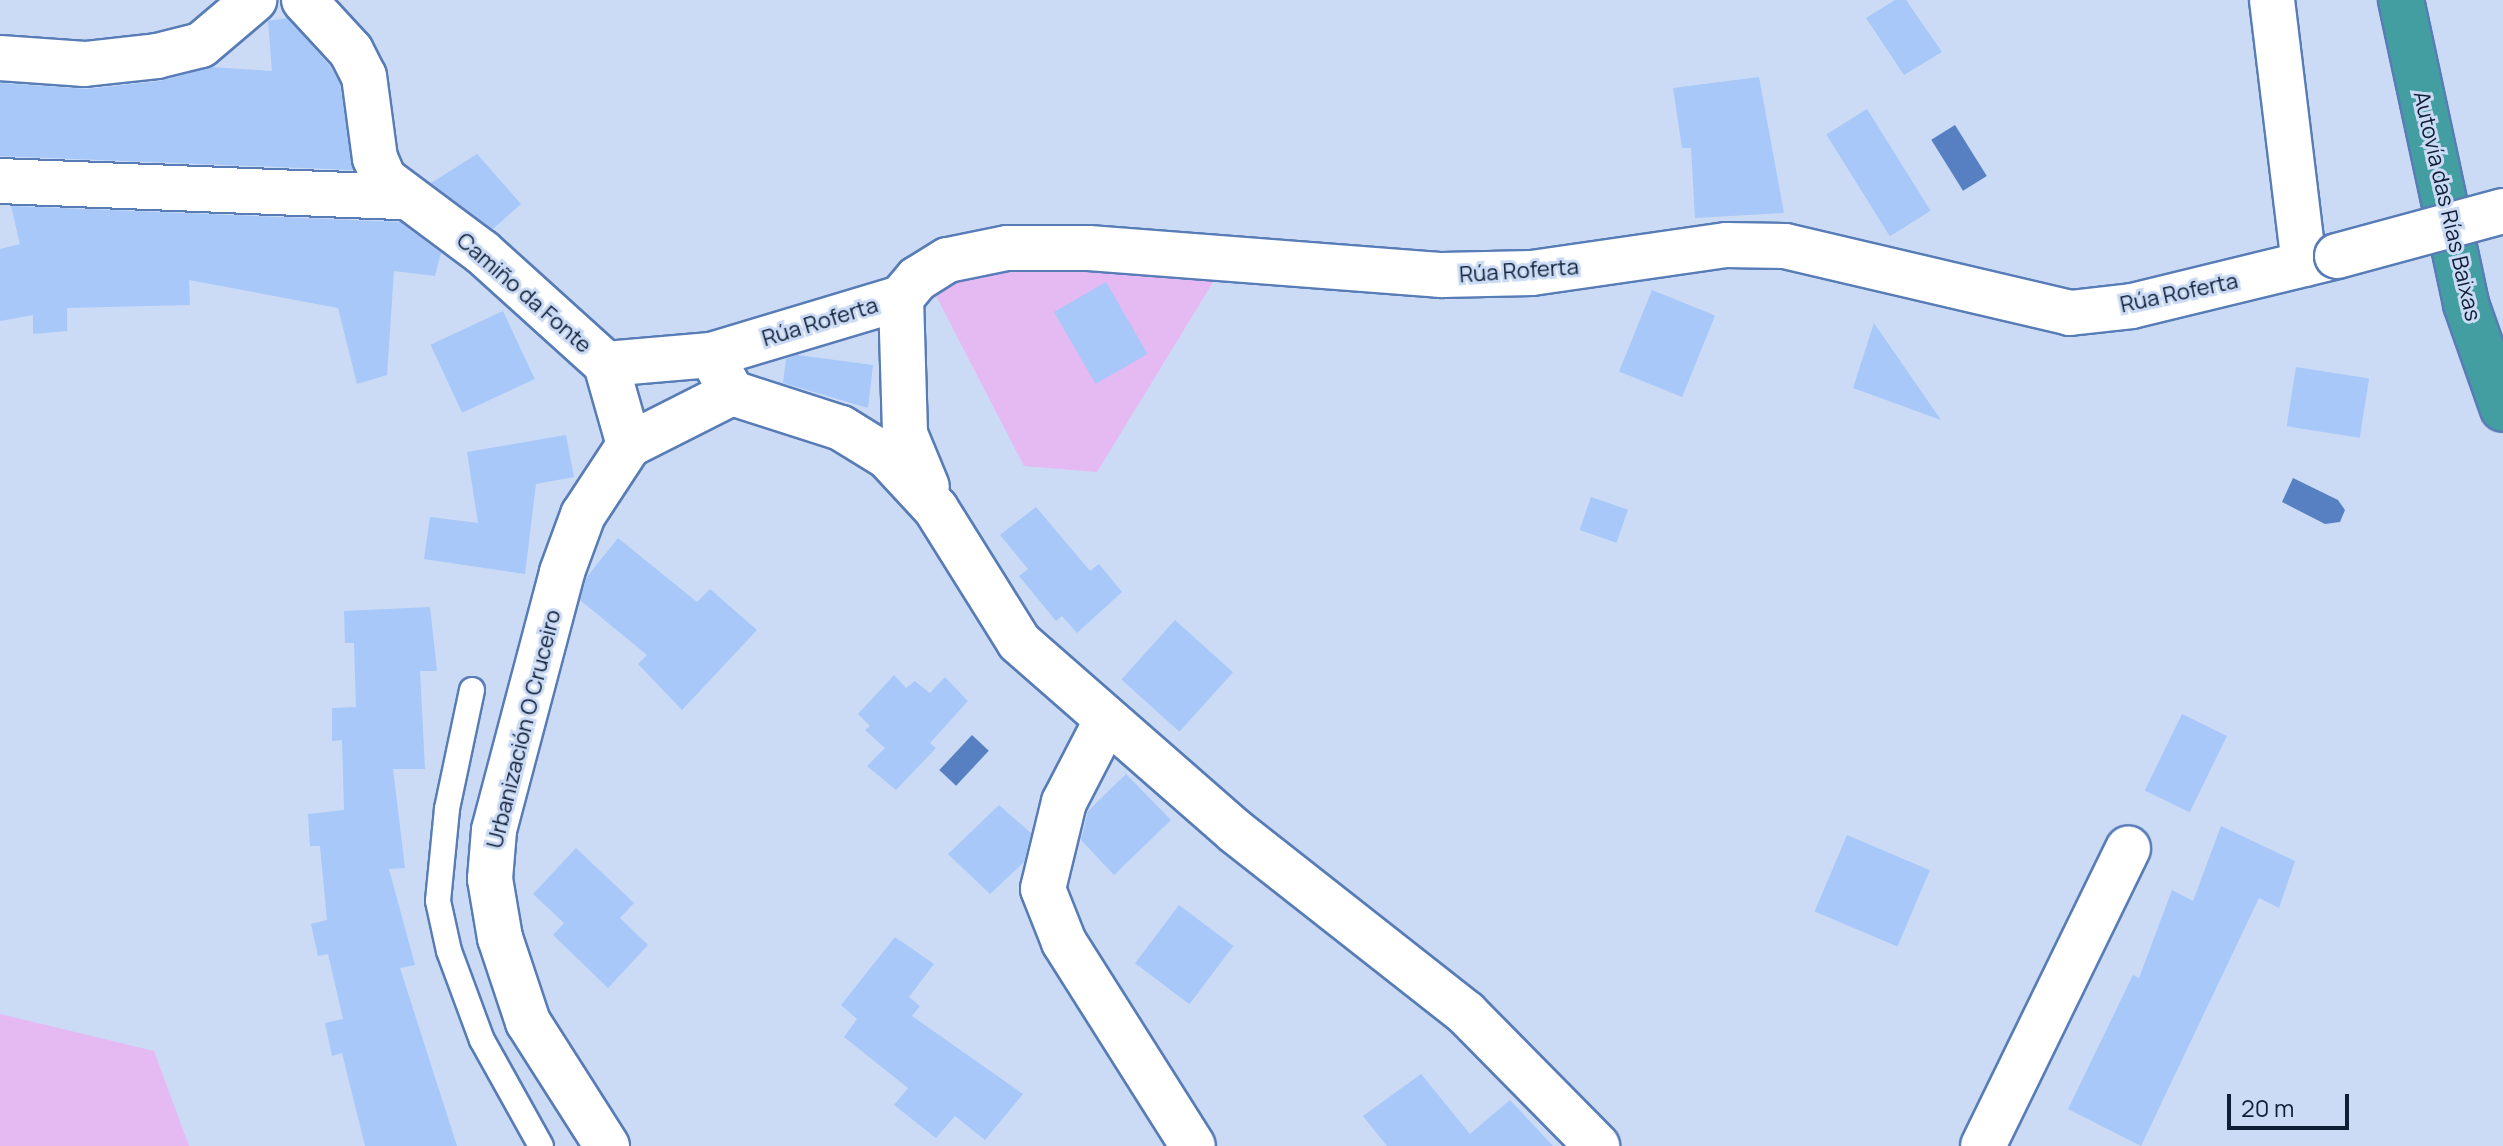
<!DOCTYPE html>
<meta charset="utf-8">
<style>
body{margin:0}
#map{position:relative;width:2503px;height:1146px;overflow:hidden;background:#cbdbf5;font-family:Manrope,sans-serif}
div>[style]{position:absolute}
.green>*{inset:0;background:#e5b9f1}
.water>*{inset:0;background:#5680c2;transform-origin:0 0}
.building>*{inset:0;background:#a7c8f9;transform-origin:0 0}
.roads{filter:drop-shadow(2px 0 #587cb6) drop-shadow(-2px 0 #587cb6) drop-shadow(0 2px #587cb6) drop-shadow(0 -2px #587cb6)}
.service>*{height:24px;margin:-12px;padding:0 12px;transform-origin:12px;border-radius:12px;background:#fff}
.minor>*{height:44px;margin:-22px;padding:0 22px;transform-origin:22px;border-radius:22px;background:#fff}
.motorway>*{height:44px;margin:-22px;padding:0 22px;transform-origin:22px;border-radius:22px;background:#439ea2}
.bridges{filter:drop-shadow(2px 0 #587cb6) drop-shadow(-2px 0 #587cb6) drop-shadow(0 2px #587cb6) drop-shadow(0 -2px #587cb6)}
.minor-bridge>*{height:44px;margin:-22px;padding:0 22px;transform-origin:22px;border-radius:22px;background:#fff}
span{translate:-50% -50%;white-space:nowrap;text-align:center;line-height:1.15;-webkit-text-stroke:6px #cbdbf5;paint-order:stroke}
.street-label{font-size:22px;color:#0f1e35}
.scale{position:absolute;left:2227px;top:1094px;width:122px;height:36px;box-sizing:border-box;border:4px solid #0f1e35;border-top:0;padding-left:10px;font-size:24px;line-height:28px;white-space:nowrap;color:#0f1e35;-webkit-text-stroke:6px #cbdbf5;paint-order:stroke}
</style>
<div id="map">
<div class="green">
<div style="clip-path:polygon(1106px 265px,1215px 279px,1097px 472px,1024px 466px,932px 288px,963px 272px)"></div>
<div style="clip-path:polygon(0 1014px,154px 1051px,189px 1146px,0 1146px)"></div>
</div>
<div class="water">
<div style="left:1955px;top:125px;width:60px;height:28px;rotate:58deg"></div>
<div style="clip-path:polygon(2293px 478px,2338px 500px,2345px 510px,2340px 522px,2325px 524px,2282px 502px)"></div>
<div style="left:972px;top:735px;width:23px;height:48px;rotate:43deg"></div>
</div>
<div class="building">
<div style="clip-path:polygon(1895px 0,1906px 0,1942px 52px,1904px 75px,1866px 18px)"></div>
<div style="clip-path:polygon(287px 18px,330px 66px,340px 84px,353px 170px,0 156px,0 83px,87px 89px,160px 81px,211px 67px,272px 71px,268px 21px)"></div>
<div style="clip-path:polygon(1759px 77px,1784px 213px,1695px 218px,1691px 148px,1682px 148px,1673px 88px)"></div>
<div style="left:1867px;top:109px;width:120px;height:48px;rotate:58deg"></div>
<div style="clip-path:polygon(477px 154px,521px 204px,493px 229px,431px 183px)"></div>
<div style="clip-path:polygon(11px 206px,400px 222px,441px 253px,435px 276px,394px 271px,387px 375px,357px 384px,338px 308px,189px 280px,190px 305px,67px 308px,67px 331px,33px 334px,33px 315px,0 321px,0 249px,20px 244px)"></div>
<div style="left:1106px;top:282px;width:83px;height:60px;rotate:60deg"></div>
<div style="left:1652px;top:290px;width:68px;height:88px;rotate:22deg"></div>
<div style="left:503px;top:311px;width:75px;height:80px;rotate:65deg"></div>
<div style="clip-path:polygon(1874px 323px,1941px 420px,1853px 388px)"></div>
<div style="clip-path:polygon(797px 355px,873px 365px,868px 408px,783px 383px,786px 359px)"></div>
<div style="left:2296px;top:367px;width:74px;height:60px;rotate:9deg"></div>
<div style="clip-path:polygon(566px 435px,574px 477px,536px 484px,525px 574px,424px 559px,430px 517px,478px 523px,467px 452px)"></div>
<div style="left:1591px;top:497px;width:39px;height:35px;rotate:19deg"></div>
<div style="clip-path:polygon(1036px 507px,1090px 571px,1099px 564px,1122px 592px,1077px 633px,1062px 616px,1056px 621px,1019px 576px,1028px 569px,1000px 535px)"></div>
<div style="clip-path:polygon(618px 538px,697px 602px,710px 589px,757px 630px,682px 710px,638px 664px,647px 655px,580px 600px,586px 578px)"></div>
<div style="clip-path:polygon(430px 607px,437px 671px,420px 671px,425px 769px,393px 769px,405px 868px,389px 869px,415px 965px,400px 968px,457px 1146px,365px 1146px,342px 1053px,332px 1056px,325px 1023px,343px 1019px,328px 954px,318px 956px,311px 924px,327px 920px,320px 846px,310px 846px,308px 814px,344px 810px,342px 740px,332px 741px,332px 708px,356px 707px,354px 643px,345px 643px,344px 611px)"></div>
<div style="left:1175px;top:620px;width:78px;height:80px;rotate:42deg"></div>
<div style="clip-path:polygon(894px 675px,906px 688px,915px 681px,930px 693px,945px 677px,968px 701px,930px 743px,936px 748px,896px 790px,867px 766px,885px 748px,865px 730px,870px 726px,858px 714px)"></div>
<div style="left:2182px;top:714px;width:50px;height:85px;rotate:26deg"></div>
<div style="clip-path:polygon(1126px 774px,1171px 820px,1114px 875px,1081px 840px,1088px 811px)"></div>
<div style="clip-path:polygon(999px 805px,1031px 833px,1024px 862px,990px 894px,948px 854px)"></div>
<div style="clip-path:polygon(2221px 826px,2295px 861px,2279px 908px,2259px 898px,2141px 1146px,2068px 1109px,2133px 975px,2139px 978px,2172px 890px,2193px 901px)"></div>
<div style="left:1847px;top:835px;width:90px;height:83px;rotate:23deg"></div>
<div style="clip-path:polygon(576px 848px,634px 903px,620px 918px,648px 945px,608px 988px,553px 935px,564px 923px,533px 894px)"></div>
<div style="left:1179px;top:905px;width:68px;height:73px;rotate:37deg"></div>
<div style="clip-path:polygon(895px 937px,934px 964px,909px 997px,920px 1006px,912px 1016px,1023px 1094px,985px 1140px,955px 1116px,936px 1138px,894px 1105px,908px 1088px,844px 1037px,857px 1019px,841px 1005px)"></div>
<div style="clip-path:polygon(1421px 1074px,1470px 1134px,1510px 1100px,1553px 1146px,1387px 1146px,1363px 1116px)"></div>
</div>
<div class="roads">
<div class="service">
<div style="left:472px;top:690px;width:122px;rotate:101.9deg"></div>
<div style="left:447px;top:809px;width:92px;rotate:95.6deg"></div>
<div style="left:438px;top:901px;width:51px;rotate:77.6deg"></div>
<div style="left:449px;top:951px;width:95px;rotate:69.7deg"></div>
<div style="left:482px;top:1040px;width:121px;rotate:60.9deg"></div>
</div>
<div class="minor">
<div style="left:304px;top:0;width:69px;rotate:47.3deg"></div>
<div style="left:351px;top:51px;width:28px;rotate:63deg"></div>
<div style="left:364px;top:76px;width:83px;rotate:82.4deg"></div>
<div style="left:375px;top:158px;width:23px;rotate:67deg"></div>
<div style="left:384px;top:179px;width:122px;rotate:36.7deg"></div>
<div style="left:482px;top:252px;width:167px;rotate:42.1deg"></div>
<div style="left:606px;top:364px;width:84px;rotate:74.1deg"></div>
<div style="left:2272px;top:0;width:266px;rotate:83.1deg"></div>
<div style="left:0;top:58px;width:85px;rotate:4deg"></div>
<div style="left:85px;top:64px;width:72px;rotate:-6.3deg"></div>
<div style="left:157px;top:56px;width:45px;rotate:-14deg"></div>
<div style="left:201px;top:45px;width:70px;rotate:-40.3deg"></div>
<div style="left:0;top:181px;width:403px;rotate:2.3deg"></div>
<div style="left:901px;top:298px;width:136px;rotate:88.3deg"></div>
<div style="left:905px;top:434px;width:57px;rotate:67.5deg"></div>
<div style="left:711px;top:355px;width:43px;rotate:61.1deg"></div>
<div style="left:732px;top:393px;width:114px;rotate:17.8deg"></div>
<div style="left:841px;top:428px;width:55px;rotate:31.7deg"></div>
<div style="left:888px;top:457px;width:71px;rotate:47.3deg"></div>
<div style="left:936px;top:509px;width:157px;rotate:58deg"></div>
<div style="left:1019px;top:642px;width:288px;rotate:41.2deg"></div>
<div style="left:1236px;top:832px;width:293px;rotate:38.2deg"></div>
<div style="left:1466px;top:1013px;width:187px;rotate:45.4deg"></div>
<div style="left:606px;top:364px;width:105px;rotate:-4.9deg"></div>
<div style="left:711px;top:355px;width:198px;rotate:-16.7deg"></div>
<div style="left:901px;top:298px;width:25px;rotate:-50deg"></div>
<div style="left:917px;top:279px;width:36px;rotate:-32deg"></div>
<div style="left:948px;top:260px;width:60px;rotate:-11.5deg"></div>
<div style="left:1007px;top:248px;width:82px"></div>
<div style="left:1089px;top:248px;width:354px;rotate:4.4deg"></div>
<div style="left:1442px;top:275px;width:90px;rotate:-1.3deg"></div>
<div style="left:1532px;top:273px;width:196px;rotate:-8.2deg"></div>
<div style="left:1726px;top:245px;width:59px;rotate:1deg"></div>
<div style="left:1785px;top:246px;width:293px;rotate:13.2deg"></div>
<div style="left:2070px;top:313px;width:62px;rotate:-6.4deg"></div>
<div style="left:2132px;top:306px;width:211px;rotate:-13.7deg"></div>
<div style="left:1105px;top:723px;width:89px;rotate:117.4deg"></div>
<div style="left:1064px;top:802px;width:89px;rotate:103.6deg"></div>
<div style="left:1043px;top:889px;width:57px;rotate:68.4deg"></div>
<div style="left:1064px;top:942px;width:241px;rotate:57.7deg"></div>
<div style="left:607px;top:1146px;width:147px;rotate:-122.5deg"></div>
<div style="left:528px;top:1022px;width:89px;rotate:-108.4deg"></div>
<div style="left:500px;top:938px;width:60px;rotate:-99.6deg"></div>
<div style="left:490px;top:879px;width:49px;rotate:-85.3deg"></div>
<div style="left:494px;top:830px;width:267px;rotate:-75.2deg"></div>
<div style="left:562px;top:572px;width:61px;rotate:-69.8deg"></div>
<div style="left:583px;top:515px;width:84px;rotate:-56.7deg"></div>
<div style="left:629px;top:445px;width:115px;rotate:-26.8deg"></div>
<div style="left:1983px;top:1146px;width:331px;rotate:-64deg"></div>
</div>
<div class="motorway">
<div style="left:2401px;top:0;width:311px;rotate:77.9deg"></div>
<div style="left:2466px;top:304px;width:111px;rotate:70.6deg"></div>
</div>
</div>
<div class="bridges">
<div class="minor-bridge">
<div style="left:2337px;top:256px;width:172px;rotate:-15.2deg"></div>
</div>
</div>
<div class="street-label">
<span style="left:2447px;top:206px;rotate:77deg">Autovía das Rías Baixas</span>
<span style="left:1519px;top:271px;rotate:-4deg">Rúa Roferta</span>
<span style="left:524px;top:293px;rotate:41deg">Camiño da Fonte</span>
<span style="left:2179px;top:293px;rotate:-12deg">Rúa Roferta</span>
<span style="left:820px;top:322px;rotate:-17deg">Rúa Roferta</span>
<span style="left:524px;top:729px;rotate:-76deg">Urbanización O Cruceiro</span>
</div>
<div class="scale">20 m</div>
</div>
